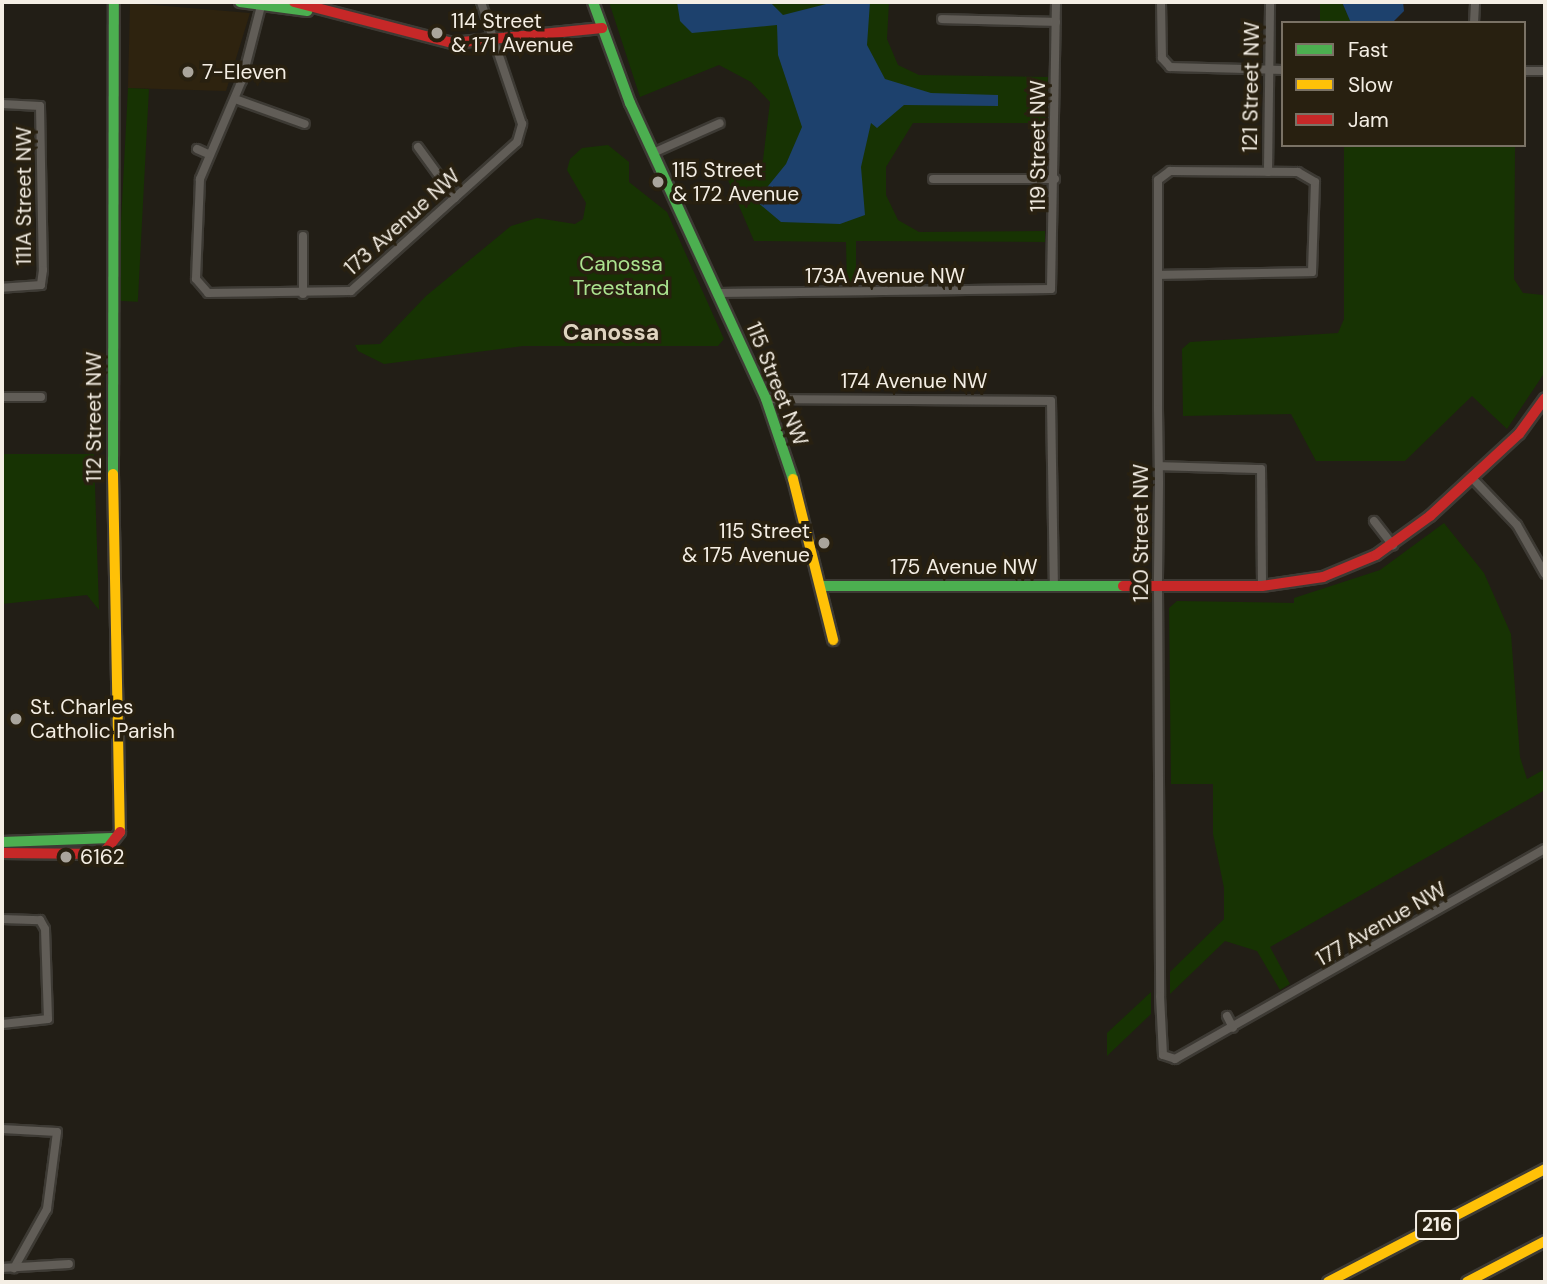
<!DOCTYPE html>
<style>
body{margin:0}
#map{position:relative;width:1547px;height:1284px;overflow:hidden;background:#221e16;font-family:"DM Sans",sans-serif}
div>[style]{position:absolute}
.built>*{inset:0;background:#2e230f}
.green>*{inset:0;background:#173303;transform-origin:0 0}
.water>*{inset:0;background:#1d416d}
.roads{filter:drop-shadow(2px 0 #3d3a34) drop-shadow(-2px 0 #3d3a34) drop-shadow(0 2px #3d3a34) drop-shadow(0 -2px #3d3a34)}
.street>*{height:8px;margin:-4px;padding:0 4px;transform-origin:4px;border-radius:4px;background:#615d57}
.fast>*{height:10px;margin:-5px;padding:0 5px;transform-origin:5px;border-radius:5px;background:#4caf50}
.slow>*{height:10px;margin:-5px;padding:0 5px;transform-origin:5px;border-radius:5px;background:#ffc107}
.jam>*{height:10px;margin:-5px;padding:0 5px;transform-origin:5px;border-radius:5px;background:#c62828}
.dots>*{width:19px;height:19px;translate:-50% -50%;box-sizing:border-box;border:4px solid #282010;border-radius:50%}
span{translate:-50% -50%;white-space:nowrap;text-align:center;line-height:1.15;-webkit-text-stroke:7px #282010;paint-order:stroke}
.shield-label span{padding:2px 5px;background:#282010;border:2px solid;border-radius:5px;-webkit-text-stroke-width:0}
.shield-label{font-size:19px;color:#f4eee4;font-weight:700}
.poi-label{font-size:21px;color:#f4eee4}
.left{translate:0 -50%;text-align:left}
.right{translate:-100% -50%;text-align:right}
.street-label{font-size:21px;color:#f4eee4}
.park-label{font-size:21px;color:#abe38f}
.neighbourhood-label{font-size:23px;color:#dfd4c0;font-weight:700}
.frame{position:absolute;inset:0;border:4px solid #f4eee4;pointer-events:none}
.legend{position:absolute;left:1281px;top:21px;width:245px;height:126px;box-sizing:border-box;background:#282010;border:2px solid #7a7265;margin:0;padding:9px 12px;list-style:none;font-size:21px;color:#f4eee4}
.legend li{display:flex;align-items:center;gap:14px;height:35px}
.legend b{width:35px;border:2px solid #7a7265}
</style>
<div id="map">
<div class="built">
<div style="clip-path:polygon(130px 3px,250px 13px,226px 91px,128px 88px)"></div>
</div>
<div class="green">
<div style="clip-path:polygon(609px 2px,889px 2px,887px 39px,898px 65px,919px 75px,1048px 77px,1045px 123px,913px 123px,886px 167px,886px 195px,898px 220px,919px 232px,1045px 231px,1045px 242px,856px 241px,856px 285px,847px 286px,846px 242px,754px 241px,728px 180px,763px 160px,770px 102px,751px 82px,719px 65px,640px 97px)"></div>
<div style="clip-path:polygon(1320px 2px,1342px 2px,1351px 23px,1320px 23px)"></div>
<div style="left:128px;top:88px;width:21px;height:213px;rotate:3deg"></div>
<div style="clip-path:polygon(608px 145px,629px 162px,629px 182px,667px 212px,724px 339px,718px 346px,523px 346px,384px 364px,358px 351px,355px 345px,380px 344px,426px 296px,511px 226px,537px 218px,575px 224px,583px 219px,586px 203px,567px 170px,570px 159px,582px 148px)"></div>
<div style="clip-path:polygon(1344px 145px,1515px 147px,1514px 279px,1523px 293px,1543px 295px,1545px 289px,1545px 372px,1507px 429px,1472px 396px,1405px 461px,1316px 461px,1291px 414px,1183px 416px,1182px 349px,1190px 342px,1338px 333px,1344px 319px)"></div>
<div style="clip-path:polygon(2px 454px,94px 454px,99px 610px,87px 595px,2px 604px)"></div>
<div style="clip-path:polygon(1444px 523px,1484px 573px,1511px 634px,1520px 757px,1527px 779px,1545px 769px,1545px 790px,1270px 947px,1290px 984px,1280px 990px,1257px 951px,1225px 941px,1170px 994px,1170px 972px,1224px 919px,1224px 888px,1213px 834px,1213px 784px,1171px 784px,1169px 608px,1177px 601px,1294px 603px,1294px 598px,1380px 570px)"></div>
<div style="clip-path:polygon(1151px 992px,1151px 1014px,1107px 1056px,1107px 1033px)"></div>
</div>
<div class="water">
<div style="clip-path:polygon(677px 2px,770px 2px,783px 15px,834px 2px,870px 2px,867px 45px,885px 79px,931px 93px,998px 95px,998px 106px,904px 105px,877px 128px,871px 123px,861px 167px,865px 215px,840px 224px,781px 222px,756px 201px,786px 164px,802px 127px,778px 55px,777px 25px,692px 33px,680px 21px)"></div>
<div style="clip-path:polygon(1342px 2px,1403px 2px,1404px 11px,1392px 23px,1351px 23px)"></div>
</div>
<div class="roads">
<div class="street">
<div style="left:262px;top:2px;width:81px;rotate:104.4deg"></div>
<div style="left:242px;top:80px;width:108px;rotate:113deg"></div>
<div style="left:200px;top:179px;width:100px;rotate:92.3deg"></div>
<div style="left:196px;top:279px;width:18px;rotate:49deg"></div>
<div style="left:208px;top:293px;width:143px;rotate:-0.8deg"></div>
<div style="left:351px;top:291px;width:223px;rotate:-41.9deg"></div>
<div style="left:517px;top:142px;width:19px;rotate:-74deg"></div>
<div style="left:522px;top:124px;width:129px;rotate:-108.6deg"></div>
<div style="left:1161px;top:2px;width:56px;rotate:89deg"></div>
<div style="left:1162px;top:58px;width:12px;rotate:48deg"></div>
<div style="left:1170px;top:67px;width:113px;rotate:1.5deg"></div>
<div style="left:942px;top:19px;width:114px;rotate:1.5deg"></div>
<div style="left:1474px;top:23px;width:21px;rotate:-87deg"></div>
<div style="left:1524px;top:71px;width:21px"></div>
<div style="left:235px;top:99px;width:74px;rotate:19.7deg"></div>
<div style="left:2px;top:104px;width:38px;rotate:3deg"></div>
<div style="left:40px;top:106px;width:164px;rotate:89deg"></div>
<div style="left:43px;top:270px;width:15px;rotate:98deg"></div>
<div style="left:41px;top:285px;width:39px;rotate:176deg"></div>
<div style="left:418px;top:147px;width:63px;rotate:54deg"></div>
<div style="left:197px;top:149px;width:12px;rotate:24deg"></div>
<div style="left:653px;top:153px;width:73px;rotate:-24.1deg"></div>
<div style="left:1268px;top:172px;width:170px;rotate:-89.3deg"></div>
<div style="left:933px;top:179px;width:122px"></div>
<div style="left:303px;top:236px;width:58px;rotate:90deg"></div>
<div style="left:1158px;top:275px;width:154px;rotate:-1.1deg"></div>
<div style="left:1312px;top:272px;width:90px;rotate:-88.1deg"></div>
<div style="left:1315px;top:182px;width:20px;rotate:-150deg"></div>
<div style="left:1298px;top:172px;width:128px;rotate:-179.6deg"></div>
<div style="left:1170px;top:171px;width:15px;rotate:143deg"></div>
<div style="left:1158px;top:180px;width:229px;rotate:90deg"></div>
<div style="left:1158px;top:409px;width:74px;rotate:89.2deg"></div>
<div style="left:1159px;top:483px;width:103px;rotate:90.6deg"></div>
<div style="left:1158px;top:586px;width:410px;rotate:89.7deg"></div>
<div style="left:1160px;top:996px;width:59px;rotate:87.1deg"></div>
<div style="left:1163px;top:1055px;width:13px;rotate:18deg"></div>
<div style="left:1175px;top:1059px;width:425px;rotate:-29.6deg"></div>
<div style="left:718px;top:293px;width:333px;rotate:-0.7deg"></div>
<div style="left:1051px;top:289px;width:287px;rotate:-89deg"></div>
<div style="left:2px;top:397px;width:39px"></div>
<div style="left:766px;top:399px;width:285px;rotate:0.4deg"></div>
<div style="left:1051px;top:401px;width:186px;rotate:89.1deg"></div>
<div style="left:1159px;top:466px;width:102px;rotate:1.7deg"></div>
<div style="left:1261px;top:469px;width:117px;rotate:89.5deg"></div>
<div style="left:1472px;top:478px;width:65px;rotate:46.2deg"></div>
<div style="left:1517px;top:525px;width:56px;rotate:60.3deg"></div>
<div style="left:1374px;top:521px;width:31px;rotate:52deg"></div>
<div style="left:2px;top:919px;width:38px;rotate:2deg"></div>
<div style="left:40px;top:920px;width:10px;rotate:61deg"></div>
<div style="left:45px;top:929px;width:90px;rotate:88.1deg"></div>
<div style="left:48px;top:1019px;width:46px;rotate:173.8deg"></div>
<div style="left:1227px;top:1016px;width:13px;rotate:63deg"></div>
<div style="left:2px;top:1129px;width:55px;rotate:3.1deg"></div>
<div style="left:57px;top:1132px;width:78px;rotate:97.4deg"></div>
<div style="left:47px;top:1209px;width:68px;rotate:119.2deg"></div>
<div style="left:2px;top:1268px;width:67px;rotate:-3.4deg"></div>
</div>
<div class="fast">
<div style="left:240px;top:2px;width:68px;rotate:7.7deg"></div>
<div style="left:593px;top:2px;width:108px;rotate:69.9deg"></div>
<div style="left:630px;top:103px;width:326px;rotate:65.3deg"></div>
<div style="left:766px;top:399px;width:84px;rotate:71.4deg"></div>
<div style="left:113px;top:474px;width:472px;rotate:-89.9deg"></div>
<div style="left:824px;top:586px;width:299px"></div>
<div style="left:2px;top:842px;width:110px;rotate:-2.1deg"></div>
</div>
<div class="slow">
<div style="left:113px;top:474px;width:358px;rotate:88.9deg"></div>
<div style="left:793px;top:479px;width:166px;rotate:76deg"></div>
<div style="left:1328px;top:1282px;width:245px;rotate:-27.5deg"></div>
<div style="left:1467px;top:1282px;width:88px;rotate:-27.7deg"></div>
</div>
<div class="jam">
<div style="left:294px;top:2px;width:163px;rotate:14.5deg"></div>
<div style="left:452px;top:43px;width:151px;rotate:-5.7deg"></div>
<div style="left:1123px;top:586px;width:139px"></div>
<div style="left:1262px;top:586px;width:62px;rotate:-8.4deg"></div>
<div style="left:1323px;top:577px;width:57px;rotate:-22.5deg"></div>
<div style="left:1376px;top:555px;width:67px;rotate:-35.8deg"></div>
<div style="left:1430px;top:516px;width:121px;rotate:-42.7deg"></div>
<div style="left:1519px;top:434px;width:44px;rotate:-54.2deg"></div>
<div style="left:2px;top:853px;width:101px;rotate:0.6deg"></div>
<div style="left:103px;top:854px;width:28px;rotate:-52deg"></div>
</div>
</div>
<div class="dots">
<div style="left:437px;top:33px;background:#aaa59c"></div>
<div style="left:188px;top:72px;background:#aaa59c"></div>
<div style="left:658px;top:182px;background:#aaa59c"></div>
<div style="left:824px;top:543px;background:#aaa59c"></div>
<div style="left:16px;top:719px;background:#aaa59c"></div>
<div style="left:66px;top:857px;background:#aaa59c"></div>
</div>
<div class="shield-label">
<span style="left:1437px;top:1225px">216</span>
</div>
<div class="poi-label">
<span class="left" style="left:451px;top:33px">114 Street<br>&amp; 171 Avenue</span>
<span class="left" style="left:202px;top:72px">7-Eleven</span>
<span class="left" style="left:672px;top:182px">115 Street<br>&amp; 172 Avenue</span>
<span class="right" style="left:810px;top:543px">115 Street<br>&amp; 175 Avenue</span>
<span class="left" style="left:30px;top:719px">St. Charles<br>Catholic Parish</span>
<span class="left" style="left:80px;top:857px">6162</span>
</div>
<div class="street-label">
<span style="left:1251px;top:87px;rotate:-89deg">121 Street NW</span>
<span style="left:1038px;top:146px;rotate:-90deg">119 Street NW</span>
<span style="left:24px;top:196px;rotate:-90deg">111A Street NW</span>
<span style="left:402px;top:222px;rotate:-42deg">173 Avenue NW</span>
<span style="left:885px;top:276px">173A Avenue NW</span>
<span style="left:914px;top:381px">174 Avenue NW</span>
<span style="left:777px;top:384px;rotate:68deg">115 Street NW</span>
<span style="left:94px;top:417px;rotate:-90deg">112 Street NW</span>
<span style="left:1141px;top:533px;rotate:-90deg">120 Street NW</span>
<span style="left:964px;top:567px">175 Avenue NW</span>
<span style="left:1381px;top:924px;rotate:-30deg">177 Avenue NW</span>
</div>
<div class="park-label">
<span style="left:621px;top:276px">Canossa<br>Treestand</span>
</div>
<div class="neighbourhood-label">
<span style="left:611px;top:332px">Canossa</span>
</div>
<div class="frame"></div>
<ul class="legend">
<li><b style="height:9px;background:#4caf50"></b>Fast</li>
<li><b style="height:9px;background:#ffc107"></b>Slow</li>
<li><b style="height:9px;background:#c62828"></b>Jam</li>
</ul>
</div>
